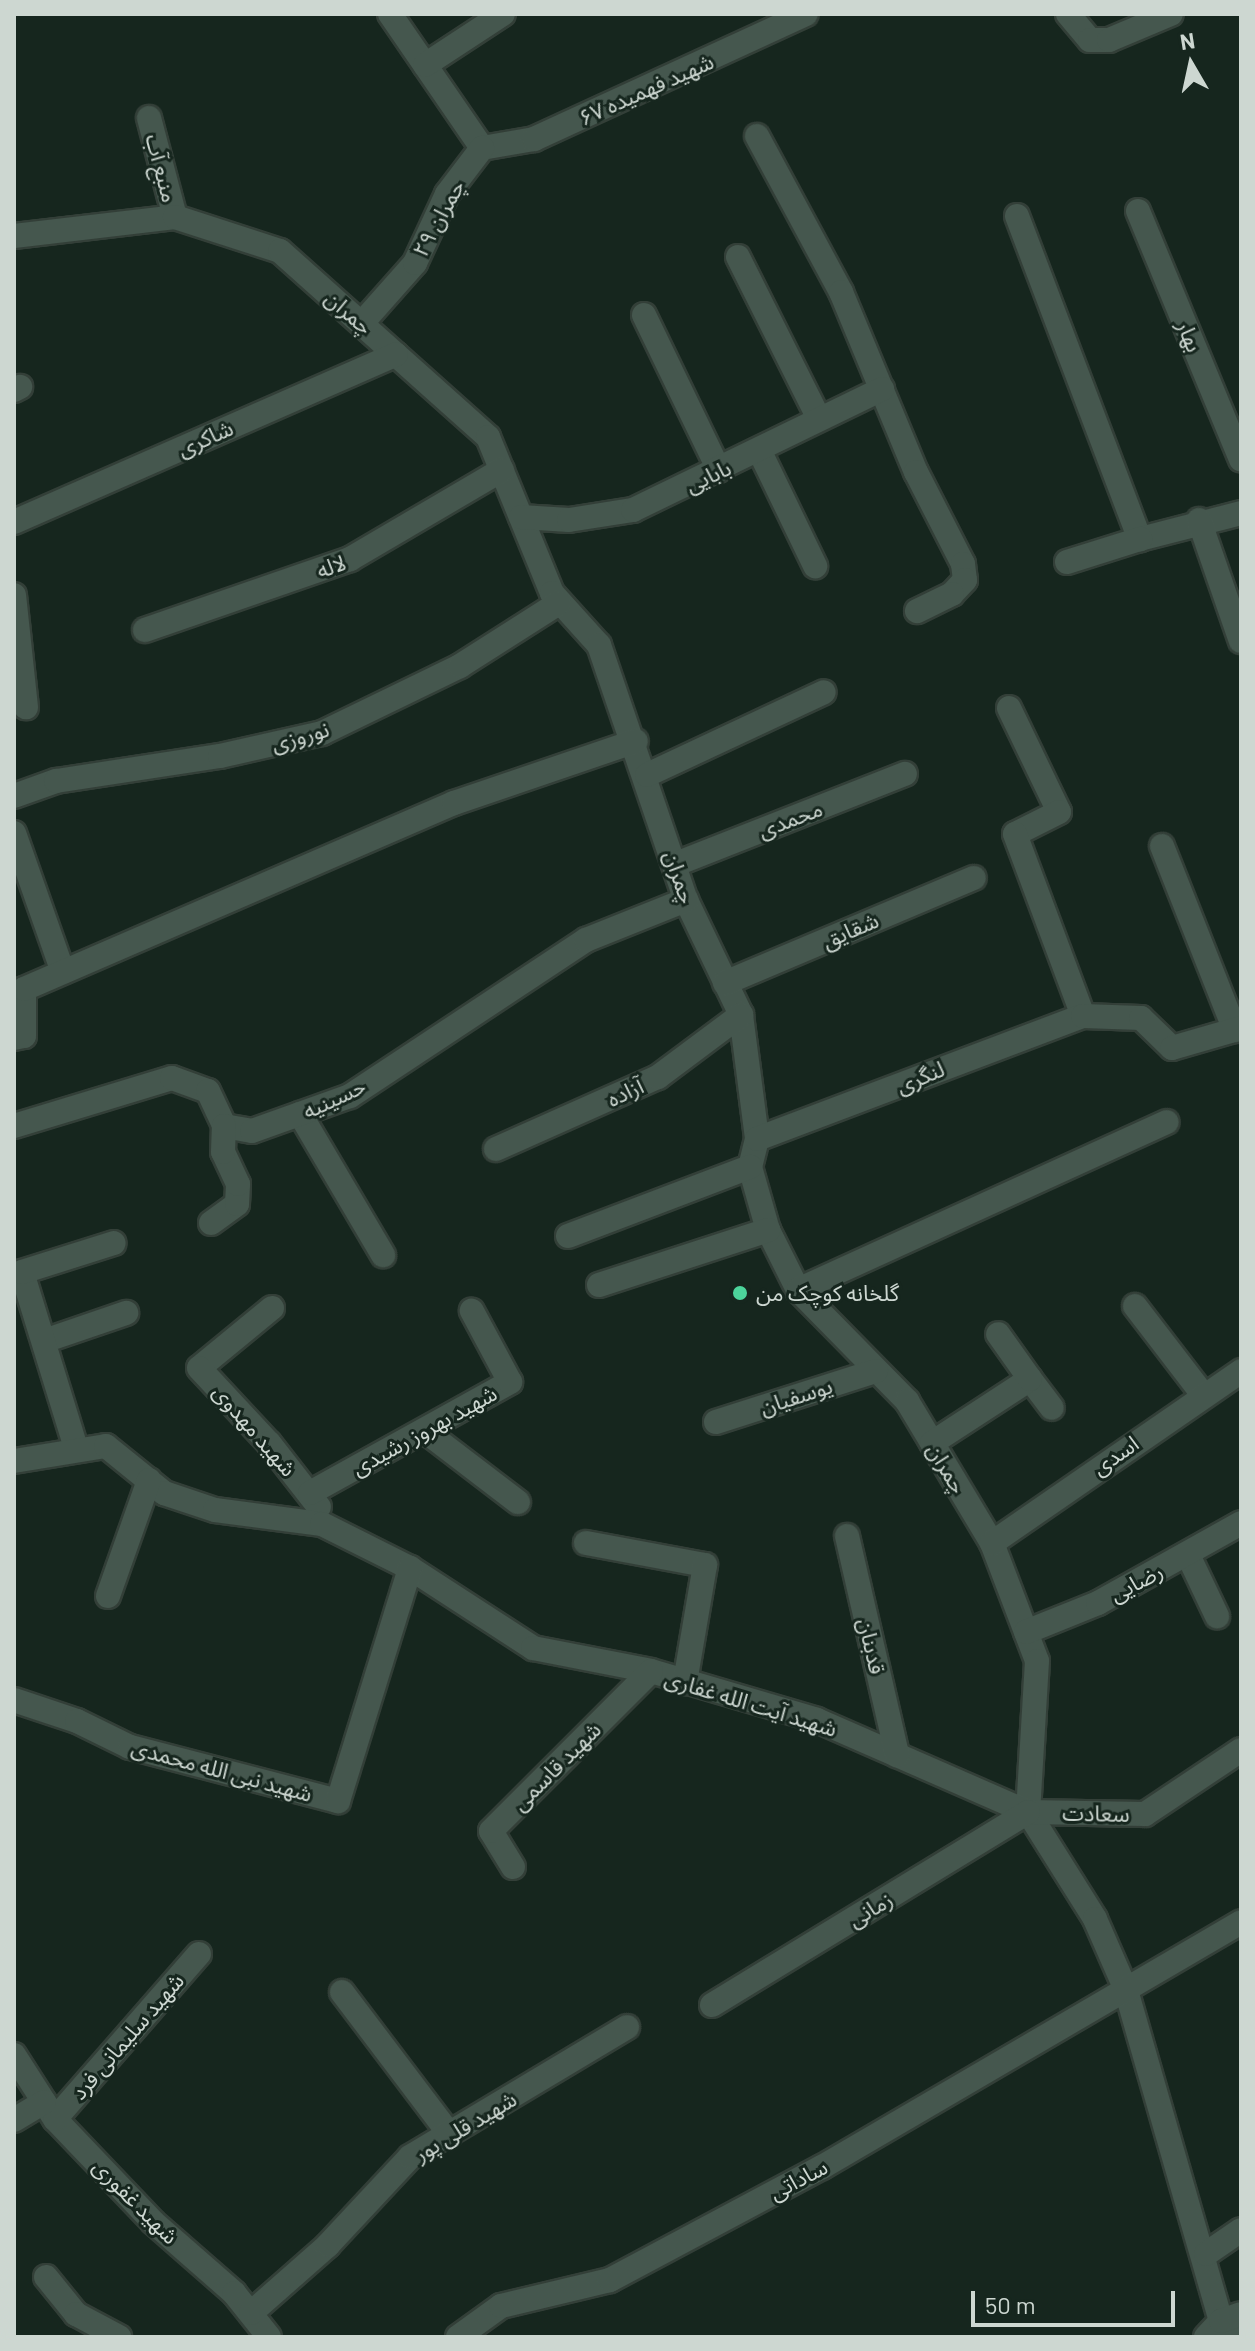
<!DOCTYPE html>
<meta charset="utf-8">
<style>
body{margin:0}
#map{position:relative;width:1255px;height:2351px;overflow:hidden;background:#16261e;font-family:Barlow,"Noto Sans Arabic",sans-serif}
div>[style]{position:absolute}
.roads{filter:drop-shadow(2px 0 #333f38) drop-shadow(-2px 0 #333f38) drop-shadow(0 2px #333f38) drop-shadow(0 -2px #333f38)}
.minor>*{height:24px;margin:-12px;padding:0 12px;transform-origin:12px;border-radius:12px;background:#45574e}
.dots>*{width:22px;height:22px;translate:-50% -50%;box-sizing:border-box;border:4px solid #16261e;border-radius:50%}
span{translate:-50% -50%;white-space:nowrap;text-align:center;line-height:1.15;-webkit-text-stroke:6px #16261e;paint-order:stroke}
.street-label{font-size:22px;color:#cdd7d1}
.poi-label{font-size:22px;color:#cdd7d1}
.left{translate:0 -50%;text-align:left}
.frame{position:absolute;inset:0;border:16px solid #cdd7d1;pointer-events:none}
.north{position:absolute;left:1151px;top:24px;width:80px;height:80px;-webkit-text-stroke:6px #16261e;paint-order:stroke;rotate:351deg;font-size:22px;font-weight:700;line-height:32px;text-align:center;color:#cdd7d1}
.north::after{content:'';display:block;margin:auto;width:28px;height:36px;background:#cdd7d1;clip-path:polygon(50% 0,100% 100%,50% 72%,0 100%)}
.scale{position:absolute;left:971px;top:2291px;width:204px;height:36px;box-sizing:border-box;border:4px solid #cdd7d1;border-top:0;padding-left:10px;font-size:24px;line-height:28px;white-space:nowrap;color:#cdd7d1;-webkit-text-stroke:6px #16261e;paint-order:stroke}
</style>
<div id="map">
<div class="roads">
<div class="minor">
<div style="left:390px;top:14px;width:163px;rotate:55.5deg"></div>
<div style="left:1068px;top:14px;width:34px;rotate:50deg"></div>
<div style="left:1090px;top:40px;width:19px"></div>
<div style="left:1109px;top:40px;width:67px;rotate:-22.8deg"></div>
<div style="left:425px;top:65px;width:93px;rotate:-33.2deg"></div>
<div style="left:149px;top:118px;width:102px;rotate:75.3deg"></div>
<div style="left:757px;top:136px;width:177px;rotate:61.7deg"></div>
<div style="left:841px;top:292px;width:195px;rotate:67.4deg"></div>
<div style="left:916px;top:472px;width:103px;rotate:62.9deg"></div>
<div style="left:963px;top:564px;width:16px;rotate:83deg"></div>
<div style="left:965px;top:580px;width:19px;rotate:133deg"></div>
<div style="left:952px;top:594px;width:39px;rotate:154deg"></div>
<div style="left:482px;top:148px;width:53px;rotate:-9.8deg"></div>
<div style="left:534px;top:139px;width:299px;rotate:-24.7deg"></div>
<div style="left:1138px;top:211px;width:269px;rotate:67.5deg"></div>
<div style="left:1017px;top:216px;width:346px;rotate:69.2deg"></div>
<div style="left:1140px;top:539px;width:104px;rotate:-14.4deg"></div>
<div style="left:14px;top:236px;width:162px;rotate:-6.7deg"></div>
<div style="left:175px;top:217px;width:110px;rotate:17.9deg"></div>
<div style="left:280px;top:251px;width:279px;rotate:41.8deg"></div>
<div style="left:488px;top:437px;width:169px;rotate:67.7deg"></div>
<div style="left:552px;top:593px;width:70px;rotate:47.9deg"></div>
<div style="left:599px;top:645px;width:269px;rotate:71.2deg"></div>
<div style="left:686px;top:900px;width:127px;rotate:64.4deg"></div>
<div style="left:741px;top:1015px;width:125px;rotate:82.6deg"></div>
<div style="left:757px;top:1139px;width:29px;rotate:104deg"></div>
<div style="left:750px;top:1167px;width:66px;rotate:74.1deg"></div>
<div style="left:768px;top:1230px;width:67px;rotate:63.4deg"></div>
<div style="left:798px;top:1290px;width:156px;rotate:45.5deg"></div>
<div style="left:907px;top:1401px;width:165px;rotate:59.1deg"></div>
<div style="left:992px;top:1543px;width:126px;rotate:69.1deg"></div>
<div style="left:1037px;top:1661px;width:151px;rotate:93.4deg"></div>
<div style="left:738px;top:257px;width:181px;rotate:63.4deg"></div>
<div style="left:644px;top:315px;width:172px;rotate:64.2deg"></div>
<div style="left:362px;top:323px;width:80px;rotate:-48.5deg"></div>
<div style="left:415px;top:263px;width:76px;rotate:-65.1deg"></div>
<div style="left:447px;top:194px;width:58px;rotate:-52.7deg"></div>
<div style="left:14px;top:390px;width:7px;rotate:-27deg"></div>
<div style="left:760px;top:452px;width:127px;rotate:64.2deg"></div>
<div style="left:521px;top:517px;width:48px;rotate:3.6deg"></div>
<div style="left:569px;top:520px;width:65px;rotate:-8.9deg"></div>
<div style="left:633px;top:510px;width:277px;rotate:-25.9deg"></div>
<div style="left:1199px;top:520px;width:128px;rotate:70.9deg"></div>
<div style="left:14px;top:522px;width:417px;rotate:-23.7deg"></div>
<div style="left:1067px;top:562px;width:77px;rotate:-17.5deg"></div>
<div style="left:14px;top:595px;width:113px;rotate:83.9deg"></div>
<div style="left:145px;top:630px;width:217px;rotate:-19.1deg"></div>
<div style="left:350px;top:559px;width:176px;rotate:-30.4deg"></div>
<div style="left:1009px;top:708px;width:115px;rotate:64.3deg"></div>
<div style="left:1059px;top:812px;width:49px;rotate:153.4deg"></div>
<div style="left:1015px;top:834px;width:194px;rotate:69.5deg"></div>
<div style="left:647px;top:775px;width:195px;rotate:-25.1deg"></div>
<div style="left:14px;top:796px;width:45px;rotate:-19.7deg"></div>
<div style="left:56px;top:781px;width:166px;rotate:-8.7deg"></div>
<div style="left:220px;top:756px;width:105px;rotate:-12.7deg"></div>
<div style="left:322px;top:733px;width:153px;rotate:-25.9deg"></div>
<div style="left:460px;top:666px;width:117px;rotate:-32.5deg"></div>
<div style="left:14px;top:833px;width:147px;rotate:70.6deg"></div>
<div style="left:1162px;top:846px;width:198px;rotate:68.4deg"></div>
<div style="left:676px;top:864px;width:246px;rotate:-21.5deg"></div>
<div style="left:725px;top:983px;width:270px;rotate:-22.9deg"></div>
<div style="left:14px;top:1038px;width:10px;rotate:-11deg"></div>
<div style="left:24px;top:1036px;width:47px;rotate:-90deg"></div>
<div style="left:24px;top:989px;width:469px;rotate:-23.4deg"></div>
<div style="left:454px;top:803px;width:192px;rotate:-18.8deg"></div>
<div style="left:300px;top:1114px;width:164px;rotate:59.5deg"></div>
<div style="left:14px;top:1126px;width:165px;rotate:-16.9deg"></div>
<div style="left:172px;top:1078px;width:38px;rotate:20deg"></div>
<div style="left:208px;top:1091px;width:38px;rotate:65deg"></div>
<div style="left:224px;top:1126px;width:28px;rotate:10deg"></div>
<div style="left:252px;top:1131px;width:104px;rotate:-19.7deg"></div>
<div style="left:350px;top:1096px;width:283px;rotate:-33.5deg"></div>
<div style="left:586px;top:940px;width:108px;rotate:-21.8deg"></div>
<div style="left:757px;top:1139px;width:348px;rotate:-20.7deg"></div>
<div style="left:1083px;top:1016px;width:58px;rotate:2deg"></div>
<div style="left:1141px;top:1018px;width:43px;rotate:44.1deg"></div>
<div style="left:1172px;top:1048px;width:72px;rotate:-16.2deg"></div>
<div style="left:496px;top:1149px;width:177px;rotate:-24deg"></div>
<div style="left:658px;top:1077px;width:104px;rotate:-36.8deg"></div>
<div style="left:211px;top:1223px;width:32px;rotate:-36deg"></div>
<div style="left:237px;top:1204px;width:20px;rotate:-87deg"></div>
<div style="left:238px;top:1184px;width:35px;rotate:-115deg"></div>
<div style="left:223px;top:1152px;width:26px;rotate:-88deg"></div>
<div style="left:568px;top:1236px;width:195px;rotate:-20.8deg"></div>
<div style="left:599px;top:1285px;width:178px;rotate:-18deg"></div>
<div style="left:798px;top:1290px;width:405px;rotate:-24.5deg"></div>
<div style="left:1135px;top:1306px;width:113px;rotate:52.5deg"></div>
<div style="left:272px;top:1308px;width:94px;rotate:140.6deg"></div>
<div style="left:199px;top:1368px;width:103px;rotate:47deg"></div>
<div style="left:269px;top:1443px;width:81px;rotate:52deg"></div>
<div style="left:44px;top:1341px;width:87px;rotate:-18.9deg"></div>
<div style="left:1030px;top:1379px;width:36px;rotate:53deg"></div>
<div style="left:716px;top:1422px;width:168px;rotate:-17.7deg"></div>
<div style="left:425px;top:1431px;width:117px;rotate:37.4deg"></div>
<div style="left:932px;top:1443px;width:117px;rotate:-33.1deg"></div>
<div style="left:1030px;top:1379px;width:55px;rotate:-125.4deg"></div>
<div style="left:76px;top:1448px;width:184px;rotate:-107.1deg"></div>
<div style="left:22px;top:1272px;width:96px;rotate:-17.5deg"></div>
<div style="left:14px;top:1461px;width:93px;rotate:-9.3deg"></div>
<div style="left:106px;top:1446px;width:75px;rotate:39deg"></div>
<div style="left:164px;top:1493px;width:54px;rotate:18.4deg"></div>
<div style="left:215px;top:1510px;width:108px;rotate:7.5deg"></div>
<div style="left:322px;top:1524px;width:98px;rotate:26.6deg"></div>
<div style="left:410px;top:1568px;width:147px;rotate:33deg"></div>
<div style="left:533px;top:1648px;width:120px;rotate:11deg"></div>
<div style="left:651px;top:1671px;width:173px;rotate:16.4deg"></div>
<div style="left:817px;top:1720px;width:230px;rotate:23.6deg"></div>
<div style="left:1028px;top:1812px;width:126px;rotate:57.9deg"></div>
<div style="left:1095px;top:1919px;width:77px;rotate:66.4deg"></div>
<div style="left:1126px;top:1990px;width:344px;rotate:74deg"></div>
<div style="left:1221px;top:2321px;width:22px;rotate:47deg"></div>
<div style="left:310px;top:1493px;width:229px;rotate:-29deg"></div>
<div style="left:510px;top:1382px;width:81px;rotate:-118.2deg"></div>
<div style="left:847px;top:1536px;width:225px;rotate:77.1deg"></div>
<div style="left:586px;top:1543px;width:121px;rotate:10.5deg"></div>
<div style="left:705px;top:1565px;width:119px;rotate:99.7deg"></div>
<div style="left:992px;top:1543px;width:303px;rotate:-34.6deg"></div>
<div style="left:1188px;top:1555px;width:68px;rotate:64.6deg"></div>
<div style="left:108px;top:1596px;width:123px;rotate:-70.5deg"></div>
<div style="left:1026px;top:1632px;width:78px;rotate:-21.9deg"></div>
<div style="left:1098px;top:1603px;width:164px;rotate:-29.2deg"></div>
<div style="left:14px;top:1700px;width:66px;rotate:18.4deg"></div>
<div style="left:77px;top:1721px;width:59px;rotate:26.1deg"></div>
<div style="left:130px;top:1747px;width:215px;rotate:14.6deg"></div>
<div style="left:338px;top:1801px;width:244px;rotate:-72.8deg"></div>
<div style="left:1028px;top:1812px;width:117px;rotate:1deg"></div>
<div style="left:1145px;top:1814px;width:115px;rotate:-33.7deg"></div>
<div style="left:513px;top:1867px;width:42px;rotate:-121.4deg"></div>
<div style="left:491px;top:1831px;width:226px;rotate:-45deg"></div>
<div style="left:342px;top:1992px;width:179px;rotate:52.9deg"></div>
<div style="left:712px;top:2005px;width:370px;rotate:-31.4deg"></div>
<div style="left:14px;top:2055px;width:76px;rotate:57.4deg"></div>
<div style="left:55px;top:2119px;width:142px;rotate:46.4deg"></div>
<div style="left:153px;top:2222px;width:108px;rotate:41.2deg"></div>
<div style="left:234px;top:2293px;width:56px;rotate:51.5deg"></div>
<div style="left:55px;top:2119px;width:219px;rotate:-48.9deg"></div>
<div style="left:14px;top:2120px;width:35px;rotate:-31deg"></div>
<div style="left:1206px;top:2254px;width:42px;rotate:-34.4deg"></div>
<div style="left:46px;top:2277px;width:48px;rotate:51deg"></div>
<div style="left:76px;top:2314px;width:49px;rotate:28.1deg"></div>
<div style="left:251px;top:2313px;width:103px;rotate:-41.4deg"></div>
<div style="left:328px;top:2245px;width:120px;rotate:-47deg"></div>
<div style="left:410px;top:2157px;width:253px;rotate:-30.9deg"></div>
<div style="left:458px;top:2337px;width:53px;rotate:-35.8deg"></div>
<div style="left:501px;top:2306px;width:112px;rotate:-13.4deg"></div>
<div style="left:610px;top:2280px;width:240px;rotate:-28.1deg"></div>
<div style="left:822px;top:2167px;width:485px;rotate:-30.3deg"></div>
<div style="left:1206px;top:2337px;width:22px;rotate:-47deg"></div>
<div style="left:1221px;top:2321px;width:21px;rotate:-19deg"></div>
</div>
</div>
<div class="dots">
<div style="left:740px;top:1293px;background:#4cd49b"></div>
</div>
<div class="street-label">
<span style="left:646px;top:89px;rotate:-24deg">شهید فهمیده ۶۷</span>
<span style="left:162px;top:168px;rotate:75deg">منبع آب</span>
<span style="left:438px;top:218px;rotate:-61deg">چمران ۲۹</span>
<span style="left:349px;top:312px;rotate:41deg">چمران</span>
<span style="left:1190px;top:336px;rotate:68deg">بهار</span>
<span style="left:205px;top:438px;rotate:-24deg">شاکری</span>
<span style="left:708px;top:476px;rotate:-25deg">بابایی</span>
<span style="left:331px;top:566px;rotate:-20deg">لاله</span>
<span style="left:300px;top:736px;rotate:-16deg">نوروزی</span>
<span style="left:790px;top:819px;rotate:-21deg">محمدی</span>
<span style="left:680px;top:877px;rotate:71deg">چمران</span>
<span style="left:850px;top:930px;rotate:-23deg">شقایق</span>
<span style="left:920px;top:1077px;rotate:-23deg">لنگری</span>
<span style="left:625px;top:1092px;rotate:-25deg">آزاده</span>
<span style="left:334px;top:1098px;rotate:-25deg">حسینیه</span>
<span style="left:796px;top:1396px;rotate:-18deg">یوسفیان</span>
<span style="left:255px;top:1430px;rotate:49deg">شهید مهدوی</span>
<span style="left:424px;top:1430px;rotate:-29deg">شهید بهروز رشیدی</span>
<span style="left:1115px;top:1455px;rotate:-35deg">اسدی</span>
<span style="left:947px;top:1468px;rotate:59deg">چمران</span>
<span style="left:1136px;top:1582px;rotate:-28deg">رضایی</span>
<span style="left:872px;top:1646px;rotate:77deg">قدبنان</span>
<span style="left:751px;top:1703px;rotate:17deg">شهید آیت الله غفاری</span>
<span style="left:556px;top:1766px;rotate:-45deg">شهید قاسمی</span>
<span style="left:222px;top:1770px;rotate:15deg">شهید نبی الله محمدی</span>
<span style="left:1096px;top:1813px;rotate:1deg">سعادت</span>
<span style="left:870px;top:1909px;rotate:-31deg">زمانی</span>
<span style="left:127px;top:2036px;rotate:-49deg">شهید سلیمانی فرد</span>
<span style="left:465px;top:2126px;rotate:-31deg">شهید قلی پور</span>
<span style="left:798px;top:2179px;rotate:-28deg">ساداتی</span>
<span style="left:136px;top:2201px;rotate:45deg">شهید غفوری</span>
</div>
<div class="poi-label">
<span class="left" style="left:756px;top:1293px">گلخانه کوچک من</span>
</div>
<div class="frame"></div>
<div class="north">N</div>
<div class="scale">50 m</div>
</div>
